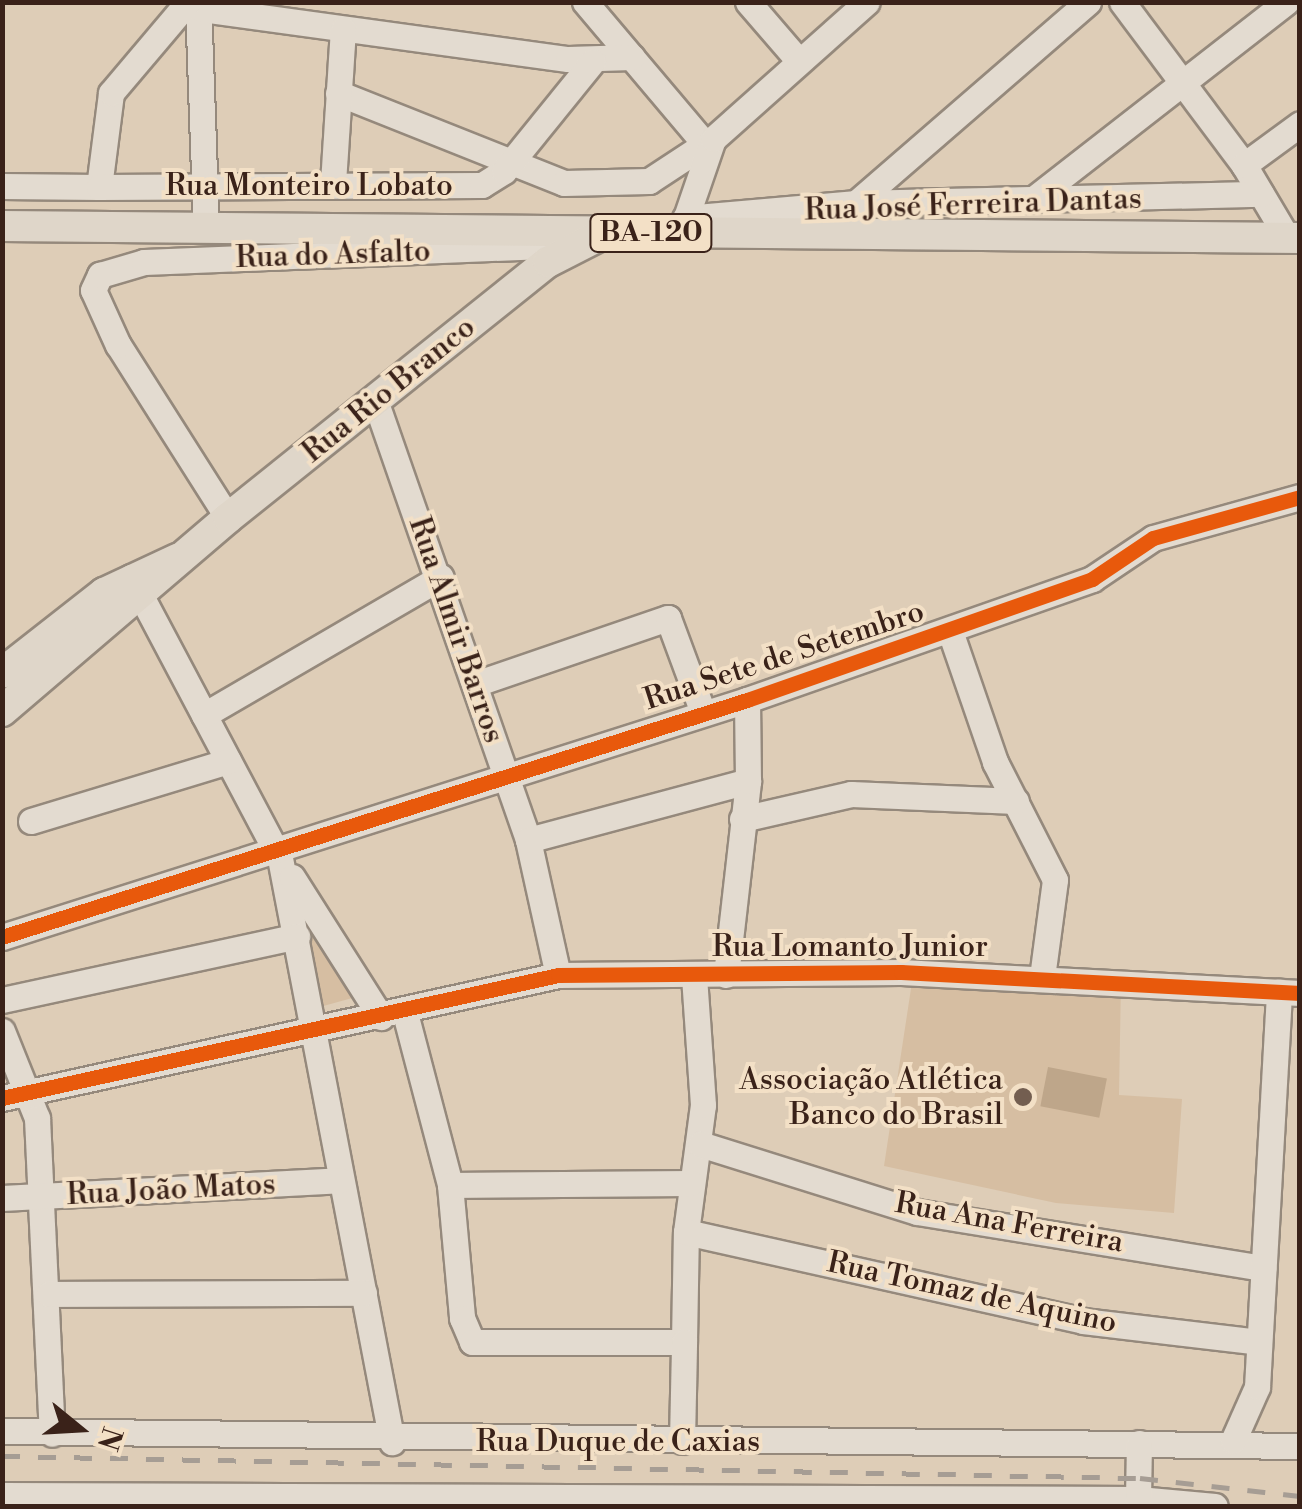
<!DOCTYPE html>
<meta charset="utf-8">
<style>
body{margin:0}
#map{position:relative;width:1302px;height:1509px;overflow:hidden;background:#decdb7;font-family:"Libre Bodoni",serif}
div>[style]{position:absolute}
.green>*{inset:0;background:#d6bea2}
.water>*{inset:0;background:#bea68a;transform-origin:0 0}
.roads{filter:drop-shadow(2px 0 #95897c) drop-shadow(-2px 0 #95897c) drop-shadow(0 2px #95897c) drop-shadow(0 -2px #95897c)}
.minor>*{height:25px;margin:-12.5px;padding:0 12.5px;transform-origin:12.5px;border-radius:12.5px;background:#e3dbd0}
.major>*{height:30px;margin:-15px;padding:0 15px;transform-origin:15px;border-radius:15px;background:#dfd6c9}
.rail>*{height:5px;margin-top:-2.5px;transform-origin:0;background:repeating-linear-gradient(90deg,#a69d94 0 18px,transparent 0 36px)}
.cycleway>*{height:15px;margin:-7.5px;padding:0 7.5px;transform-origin:7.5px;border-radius:7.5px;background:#e8590c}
.dots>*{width:28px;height:28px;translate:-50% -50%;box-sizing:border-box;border:5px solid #f3e0c6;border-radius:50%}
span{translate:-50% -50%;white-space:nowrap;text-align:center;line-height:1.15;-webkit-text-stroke:8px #f3e0c6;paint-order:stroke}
.shield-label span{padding:2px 8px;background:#f3e0c6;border:2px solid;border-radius:8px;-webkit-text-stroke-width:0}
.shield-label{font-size:28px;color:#3a2219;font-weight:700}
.street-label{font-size:30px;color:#3a2219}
.poi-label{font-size:30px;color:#3a2219}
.right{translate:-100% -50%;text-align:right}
.frame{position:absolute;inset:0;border:5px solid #3a2219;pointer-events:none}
.north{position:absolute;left:30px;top:1379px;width:100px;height:100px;-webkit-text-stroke:8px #f3e0c6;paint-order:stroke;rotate:108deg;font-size:28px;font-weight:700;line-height:40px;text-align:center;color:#3a2219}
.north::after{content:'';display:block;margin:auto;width:35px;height:45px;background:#3a2219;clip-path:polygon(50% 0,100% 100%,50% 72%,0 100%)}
</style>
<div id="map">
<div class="green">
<div style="clip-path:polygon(298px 905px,356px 997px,316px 1008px)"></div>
<div style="clip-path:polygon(1121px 981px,1119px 1095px,1182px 1099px,1174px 1213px,1056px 1203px,884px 1166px,912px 982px)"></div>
</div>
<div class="water">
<div style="left:1048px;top:1067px;width:60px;height:40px;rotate:11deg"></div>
</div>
<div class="roads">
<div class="minor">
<div style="left:198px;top:2px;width:226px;rotate:88deg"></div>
<div style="left:585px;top:2px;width:186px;rotate:49.8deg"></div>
<div style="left:748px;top:2px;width:78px;rotate:49.2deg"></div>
<div style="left:1122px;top:2px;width:204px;rotate:53.2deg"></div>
<div style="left:1244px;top:165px;width:86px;rotate:59.3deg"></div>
<div style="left:202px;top:9px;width:369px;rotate:7.8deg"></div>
<div style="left:568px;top:59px;width:64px;rotate:-1.8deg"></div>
<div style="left:338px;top:93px;width:243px;rotate:21.7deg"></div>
<div style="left:564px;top:183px;width:85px;rotate:-1.3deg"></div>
<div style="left:649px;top:181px;width:77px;rotate:-33.3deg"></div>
<div style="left:1244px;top:165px;width:69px;rotate:-36.2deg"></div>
<div style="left:333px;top:183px;width:154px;rotate:-86.3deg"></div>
<div style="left:2px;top:186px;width:97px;rotate:0.6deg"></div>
<div style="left:99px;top:187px;width:95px;rotate:-82.7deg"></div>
<div style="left:111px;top:93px;width:119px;rotate:-49.8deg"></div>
<div style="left:99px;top:187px;width:383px;rotate:-0.3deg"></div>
<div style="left:482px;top:185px;width:26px;rotate:-32deg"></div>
<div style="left:504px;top:171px;width:141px;rotate:-51deg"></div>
<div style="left:1032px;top:200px;width:322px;rotate:-37.9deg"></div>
<div style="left:856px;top:203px;width:307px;rotate:-40.9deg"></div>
<div style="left:685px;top:218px;width:172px;rotate:-5deg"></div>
<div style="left:856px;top:203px;width:405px;rotate:-1.3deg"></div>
<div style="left:682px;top:229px;width:95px;rotate:-71deg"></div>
<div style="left:713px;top:139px;width:206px;rotate:-41.7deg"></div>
<div style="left:376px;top:403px;width:463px;rotate:70.8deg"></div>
<div style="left:528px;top:840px;width:138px;rotate:77.5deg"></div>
<div style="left:228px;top:518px;width:205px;rotate:-122.4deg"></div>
<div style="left:118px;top:345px;width:60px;rotate:-114.4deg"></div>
<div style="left:93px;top:290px;width:17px;rotate:-65deg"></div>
<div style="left:100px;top:275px;width:46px;rotate:-16.5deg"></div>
<div style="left:144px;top:262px;width:432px;rotate:-2.3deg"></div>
<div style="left:131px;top:577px;width:318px;rotate:62.1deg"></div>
<div style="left:280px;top:858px;width:595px;rotate:79.14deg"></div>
<div style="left:950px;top:631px;width:139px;rotate:71deg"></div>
<div style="left:995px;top:762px;width:132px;rotate:63deg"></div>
<div style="left:1055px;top:880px;width:98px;rotate:97.6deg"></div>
<div style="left:475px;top:684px;width:204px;rotate:-18.9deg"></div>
<div style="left:668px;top:618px;width:98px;rotate:69.7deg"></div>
<div style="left:204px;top:715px;width:274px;rotate:-30.2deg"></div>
<div style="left:742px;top:819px;width:112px;rotate:-12.9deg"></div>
<div style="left:851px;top:794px;width:165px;rotate:2.4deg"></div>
<div style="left:31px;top:821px;width:206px;rotate:-16.9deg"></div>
<div style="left:528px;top:840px;width:228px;rotate:-15deg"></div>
<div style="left:292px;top:877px;width:166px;rotate:57.6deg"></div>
<div style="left:2px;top:937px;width:782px;rotate:-17.65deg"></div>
<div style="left:747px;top:700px;width:366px;rotate:-19.3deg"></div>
<div style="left:1092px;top:579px;width:73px;rotate:-33.9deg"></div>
<div style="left:1153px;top:538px;width:153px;rotate:-15.6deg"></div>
<div style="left:726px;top:975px;width:195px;rotate:-83.5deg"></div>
<div style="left:748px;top:781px;width:81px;rotate:-90.7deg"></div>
<div style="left:2px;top:1000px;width:302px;rotate:-12.2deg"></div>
<div style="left:405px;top:1013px;width:178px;rotate:75.3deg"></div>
<div style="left:450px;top:1185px;width:134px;rotate:84.8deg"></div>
<div style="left:462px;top:1318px;width:26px;rotate:67deg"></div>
<div style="left:472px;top:1342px;width:212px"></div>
<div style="left:684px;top:1342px;width:110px;rotate:-89deg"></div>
<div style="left:686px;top:1232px;width:128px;rotate:-82.4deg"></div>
<div style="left:703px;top:1105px;width:130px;rotate:-94deg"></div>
<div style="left:2px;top:1031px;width:94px;rotate:68.1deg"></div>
<div style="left:37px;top:1118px;width:316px;rotate:87.3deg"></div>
<div style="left:2px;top:1098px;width:569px;rotate:-12.47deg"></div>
<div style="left:558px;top:975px;width:343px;rotate:-0.5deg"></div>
<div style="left:901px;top:972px;width:400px;rotate:3deg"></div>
<div style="left:700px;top:1144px;width:227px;rotate:17.4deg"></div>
<div style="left:917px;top:1212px;width:351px;rotate:9.2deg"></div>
<div style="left:450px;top:1185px;width:241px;rotate:-0.5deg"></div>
<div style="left:2px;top:1198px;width:338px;rotate:-3deg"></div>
<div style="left:686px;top:1232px;width:407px;rotate:12.6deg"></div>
<div style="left:1083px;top:1321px;width:177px;rotate:6.8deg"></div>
<div style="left:49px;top:1294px;width:315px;rotate:-0.2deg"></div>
<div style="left:2px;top:1431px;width:1298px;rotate:0.66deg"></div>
<div style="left:682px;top:1441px;width:99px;rotate:-88.8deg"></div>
<div style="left:1233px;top:1441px;width:59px;rotate:-66deg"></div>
<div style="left:1257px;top:1387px;width:396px;rotate:-86.8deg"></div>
<div style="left:2px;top:1495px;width:1136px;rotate:0.2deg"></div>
<div style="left:1138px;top:1499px;width:77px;rotate:5.2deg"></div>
<div style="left:1138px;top:1499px;width:56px;rotate:-89deg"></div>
</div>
<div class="major">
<div style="left:2px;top:226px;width:1298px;rotate:0.53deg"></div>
<div style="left:2px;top:673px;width:130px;rotate:-38.1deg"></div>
<div style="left:104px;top:593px;width:81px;rotate:-25deg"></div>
<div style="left:2px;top:711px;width:297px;rotate:-40.5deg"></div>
<div style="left:228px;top:518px;width:410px;rotate:-38.7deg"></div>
<div style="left:548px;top:262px;width:53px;rotate:-27.1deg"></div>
</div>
</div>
<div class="rail">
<div style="left:2px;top:1456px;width:1138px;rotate:1.11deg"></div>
<div style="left:1140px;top:1478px;width:161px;rotate:6.4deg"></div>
</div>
<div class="cycleway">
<div style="left:2px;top:937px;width:782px;rotate:-17.65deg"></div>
<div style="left:747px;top:700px;width:366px;rotate:-19.3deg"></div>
<div style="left:1092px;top:579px;width:73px;rotate:-33.9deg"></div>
<div style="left:1153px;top:538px;width:153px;rotate:-15.6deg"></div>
<div style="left:2px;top:1098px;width:569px;rotate:-12.47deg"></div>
<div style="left:558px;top:975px;width:343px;rotate:-0.5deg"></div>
<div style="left:901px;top:972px;width:400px;rotate:3deg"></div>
</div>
<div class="dots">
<div style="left:1023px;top:1097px;background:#735e50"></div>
</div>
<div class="shield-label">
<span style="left:651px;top:233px">BA-120</span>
</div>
<div class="street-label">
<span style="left:309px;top:186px">Rua Monteiro Lobato</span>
<span style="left:973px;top:205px;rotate:-2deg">Rua José Ferreira Dantas</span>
<span style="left:333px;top:255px;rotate:-2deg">Rua do Asfalto</span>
<span style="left:389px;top:390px;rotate:-39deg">Rua Rio Branco</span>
<span style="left:456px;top:630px;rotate:71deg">Rua Almir Barros</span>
<span style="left:784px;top:656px;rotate:-18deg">Rua Sete de Setembro</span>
<span style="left:850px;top:947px">Rua Lomanto Junior</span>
<span style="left:171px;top:1190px;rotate:-3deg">Rua João Matos</span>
<span style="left:1009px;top:1223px;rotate:10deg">Rua Ana Ferreira</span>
<span style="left:972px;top:1293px;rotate:12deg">Rua Tomaz de Aquino</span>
<span style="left:618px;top:1442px">Rua Duque de Caxias</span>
</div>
<div class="poi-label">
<span class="right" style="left:1003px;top:1097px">Associação Atlética<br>Banco do Brasil</span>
</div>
<div class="frame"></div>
<div class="north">N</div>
</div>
